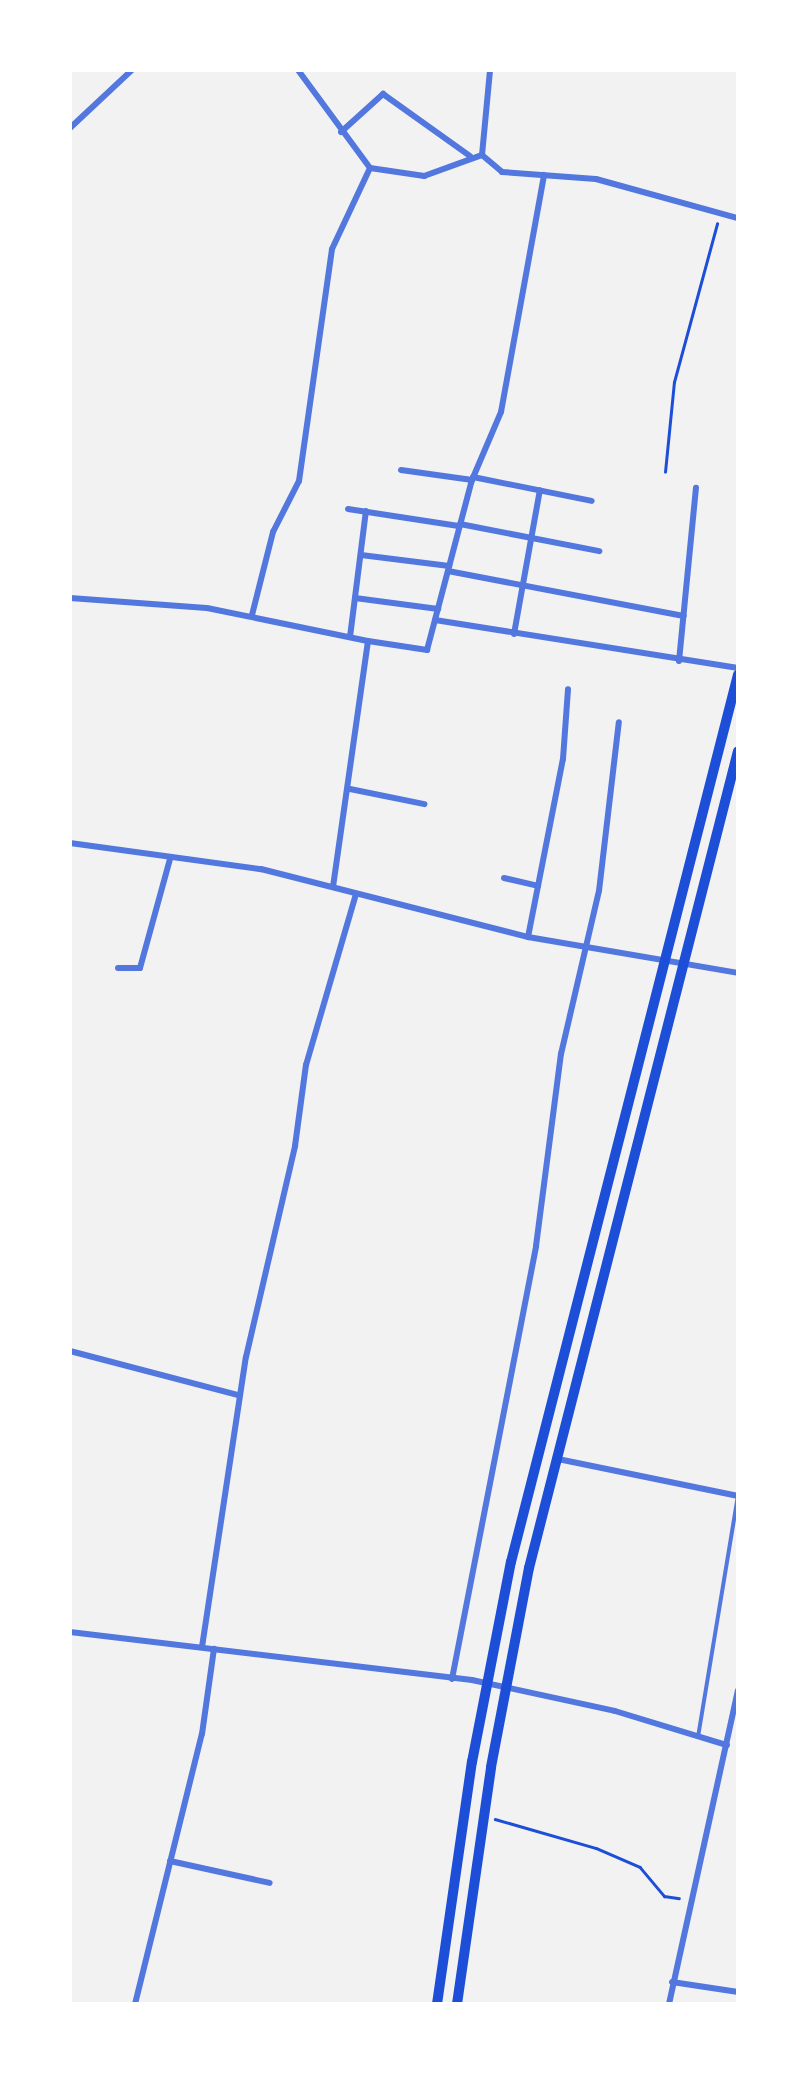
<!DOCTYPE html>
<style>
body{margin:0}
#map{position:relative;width:808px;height:2074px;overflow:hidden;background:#f2f2f2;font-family:Overpass,sans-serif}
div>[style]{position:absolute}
.path>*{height:2.5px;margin:-1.25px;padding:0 1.25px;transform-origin:1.25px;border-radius:1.25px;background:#1d4ed8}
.service>*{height:4px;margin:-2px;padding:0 2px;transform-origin:2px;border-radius:2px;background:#5277de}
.minor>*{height:6px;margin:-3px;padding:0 3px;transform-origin:3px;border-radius:3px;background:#5277de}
.secondary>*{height:10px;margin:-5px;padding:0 5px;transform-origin:5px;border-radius:5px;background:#1d4ed8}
span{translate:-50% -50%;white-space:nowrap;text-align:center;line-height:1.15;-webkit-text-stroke:10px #fff;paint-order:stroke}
.frame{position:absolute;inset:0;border:72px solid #fff;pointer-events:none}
</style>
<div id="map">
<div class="path">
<div style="left:665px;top:472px;width:90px;rotate:-84.3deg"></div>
<div style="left:674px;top:382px;width:164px;rotate:-74.8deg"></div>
<div style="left:495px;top:1819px;width:105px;rotate:16deg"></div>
<div style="left:596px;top:1848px;width:48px;rotate:23.4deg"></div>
<div style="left:640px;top:1867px;width:38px;rotate:50deg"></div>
<div style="left:664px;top:1896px;width:15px;rotate:8deg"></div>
</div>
<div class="service">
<div style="left:698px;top:1737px;width:245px;rotate:-80.6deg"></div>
</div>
<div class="minor">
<div style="left:298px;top:70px;width:122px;rotate:53.7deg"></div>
<div style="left:370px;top:168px;width:55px;rotate:8.4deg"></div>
<div style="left:424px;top:176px;width:62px;rotate:-19.9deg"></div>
<div style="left:482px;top:155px;width:26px;rotate:40deg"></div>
<div style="left:502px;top:172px;width:94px;rotate:4.3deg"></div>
<div style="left:596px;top:179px;width:147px;rotate:15.4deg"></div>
<div style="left:70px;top:128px;width:85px;rotate:-43.1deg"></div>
<div style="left:341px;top:132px;width:57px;rotate:-42.1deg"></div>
<div style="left:383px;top:94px;width:107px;rotate:35.5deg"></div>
<div style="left:482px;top:155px;width:85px;rotate:-84.6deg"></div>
<div style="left:401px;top:470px;width:72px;rotate:8deg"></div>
<div style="left:473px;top:477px;width:121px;rotate:11.4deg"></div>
<div style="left:348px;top:509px;width:112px;rotate:8.7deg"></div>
<div style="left:460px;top:524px;width:142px;rotate:11deg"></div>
<div style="left:361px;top:555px;width:89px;rotate:7.1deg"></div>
<div style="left:448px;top:571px;width:240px;rotate:10.8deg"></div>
<div style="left:70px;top:598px;width:137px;rotate:4.2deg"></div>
<div style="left:207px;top:608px;width:164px;rotate:11.6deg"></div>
<div style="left:368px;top:641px;width:247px;rotate:98.1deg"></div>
<div style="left:355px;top:598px;width:84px;rotate:7.5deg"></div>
<div style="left:252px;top:615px;width:86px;rotate:-75.8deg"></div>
<div style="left:273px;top:532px;width:57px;rotate:-63deg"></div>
<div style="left:299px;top:481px;width:234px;rotate:-81.9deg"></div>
<div style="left:332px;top:249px;width:89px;rotate:-64.9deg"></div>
<div style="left:435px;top:620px;width:307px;rotate:9deg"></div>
<div style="left:514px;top:634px;width:146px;rotate:-79.8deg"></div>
<div style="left:350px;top:637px;width:127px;rotate:-82.8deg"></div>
<div style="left:368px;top:641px;width:60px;rotate:8.7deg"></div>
<div style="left:427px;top:650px;width:176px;rotate:-75.2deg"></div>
<div style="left:472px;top:480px;width:74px;rotate:-66.9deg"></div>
<div style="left:501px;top:412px;width:241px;rotate:-79.7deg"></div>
<div style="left:679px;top:661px;width:174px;rotate:-84.4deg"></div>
<div style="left:350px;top:789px;width:76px;rotate:11.5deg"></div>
<div style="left:70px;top:843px;width:193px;rotate:7.8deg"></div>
<div style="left:261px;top:869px;width:276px;rotate:14.3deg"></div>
<div style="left:528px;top:937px;width:213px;rotate:9.7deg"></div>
<div style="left:504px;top:878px;width:35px;rotate:13deg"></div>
<div style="left:528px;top:937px;width:181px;rotate:-78.9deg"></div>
<div style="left:563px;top:759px;width:70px;rotate:-85.9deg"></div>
<div style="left:118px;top:968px;width:22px"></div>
<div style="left:140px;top:968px;width:113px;rotate:-74.6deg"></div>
<div style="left:70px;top:1351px;width:174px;rotate:14.7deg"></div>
<div style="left:558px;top:1459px;width:184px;rotate:11.6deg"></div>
<div style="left:70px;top:1632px;width:405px;rotate:6.8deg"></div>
<div style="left:472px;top:1680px;width:146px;rotate:12.2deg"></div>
<div style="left:615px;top:1711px;width:117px;rotate:16.9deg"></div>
<div style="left:202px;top:1647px;width:293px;rotate:-81.4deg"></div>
<div style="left:246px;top:1357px;width:217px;rotate:-76.9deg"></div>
<div style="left:295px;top:1146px;width:82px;rotate:-82.3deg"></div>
<div style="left:306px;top:1065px;width:178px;rotate:-73.7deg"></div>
<div style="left:452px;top:1679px;width:441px;rotate:-79deg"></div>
<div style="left:536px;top:1246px;width:194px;rotate:-82.6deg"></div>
<div style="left:561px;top:1054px;width:167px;rotate:-76.9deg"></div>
<div style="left:599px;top:891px;width:170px;rotate:-83.3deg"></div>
<div style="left:170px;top:1861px;width:102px;rotate:12.4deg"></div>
<div style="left:672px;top:1982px;width:67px;rotate:8.6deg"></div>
<div style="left:135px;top:2004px;width:278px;rotate:-76.1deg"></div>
<div style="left:202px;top:1734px;width:86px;rotate:-82deg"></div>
<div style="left:669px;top:2004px;width:321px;rotate:-77.6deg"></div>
</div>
<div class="secondary">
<div style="left:437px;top:2004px;width:245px;rotate:-81.8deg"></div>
<div style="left:472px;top:1762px;width:204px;rotate:-79deg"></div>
<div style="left:511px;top:1562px;width:916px;rotate:-75.65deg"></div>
<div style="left:457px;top:2004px;width:239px;rotate:-81.8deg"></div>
<div style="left:491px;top:1767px;width:203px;rotate:-79.2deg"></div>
<div style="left:529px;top:1568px;width:843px;rotate:-75.65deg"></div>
</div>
<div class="frame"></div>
</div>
